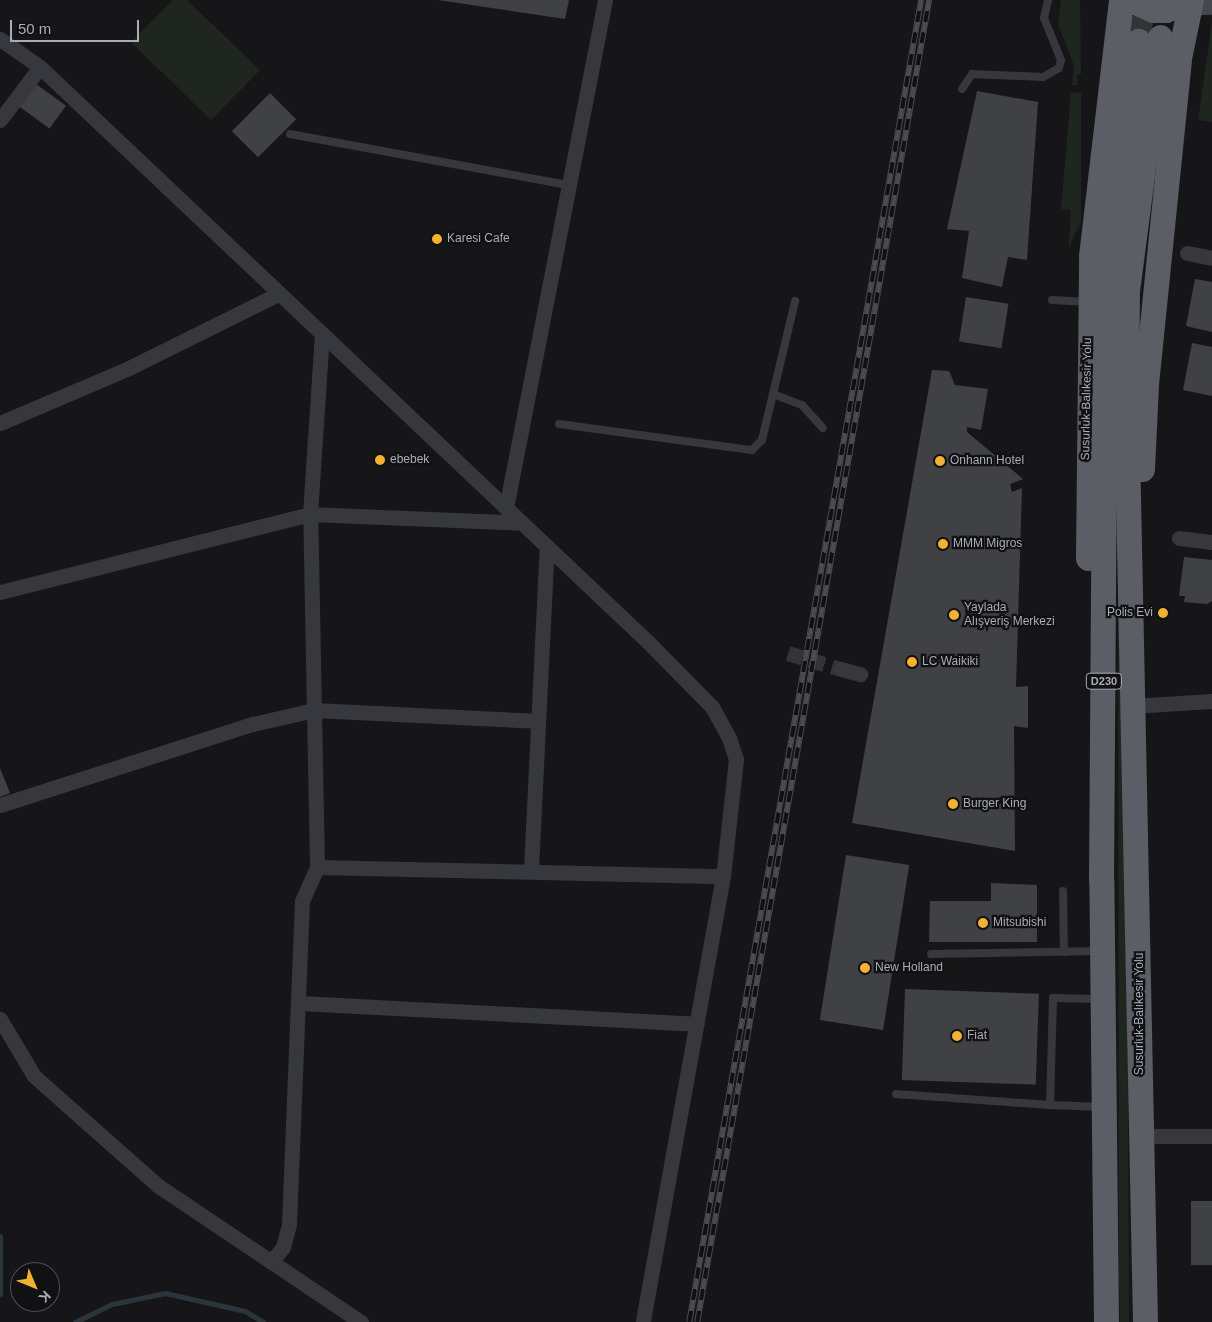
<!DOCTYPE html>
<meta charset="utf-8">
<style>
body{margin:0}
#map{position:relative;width:1212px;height:1322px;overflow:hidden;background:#161618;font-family:Helvetica,sans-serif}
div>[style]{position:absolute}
.green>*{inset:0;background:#1e261f}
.stream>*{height:5px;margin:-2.5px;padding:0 2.5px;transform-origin:2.5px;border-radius:2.5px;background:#2c353c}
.building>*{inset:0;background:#404145;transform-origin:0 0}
.minor-tunnel>*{height:15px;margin-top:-7.5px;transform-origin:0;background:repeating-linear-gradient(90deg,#333438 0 15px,transparent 0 23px)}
.trunk-tunnel>*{height:25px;margin-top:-12.5px;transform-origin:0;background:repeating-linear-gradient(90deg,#333438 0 25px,transparent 0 37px)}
.service>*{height:8px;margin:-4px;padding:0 4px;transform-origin:4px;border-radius:4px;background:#37383d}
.minor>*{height:15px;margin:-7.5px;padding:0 7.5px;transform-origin:7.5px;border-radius:7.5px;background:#37383d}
.secondary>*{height:21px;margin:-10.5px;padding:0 10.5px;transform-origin:10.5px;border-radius:10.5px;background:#45474d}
.trunk>*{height:25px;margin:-12.5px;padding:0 12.5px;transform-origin:12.5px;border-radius:12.5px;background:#5b5e65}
.rail>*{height:5.5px;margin-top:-2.75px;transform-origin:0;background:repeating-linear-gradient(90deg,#111113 0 11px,#4a4c52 0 22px);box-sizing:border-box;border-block:1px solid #4a4c52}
.dots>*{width:14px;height:14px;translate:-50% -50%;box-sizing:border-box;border:2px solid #111113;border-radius:50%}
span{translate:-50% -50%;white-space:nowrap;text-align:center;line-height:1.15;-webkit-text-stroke:4.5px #111113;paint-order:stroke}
.shield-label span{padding:1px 4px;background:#111113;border:1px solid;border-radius:4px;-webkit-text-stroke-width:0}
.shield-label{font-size:11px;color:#a8adb8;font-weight:700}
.poi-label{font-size:12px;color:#a8adb8}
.left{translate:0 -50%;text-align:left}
.right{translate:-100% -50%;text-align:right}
.street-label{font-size:12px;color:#a8adb8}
.north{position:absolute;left:10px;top:1262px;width:50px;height:50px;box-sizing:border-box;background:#111113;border:1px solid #4d4f55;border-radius:50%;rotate:135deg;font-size:14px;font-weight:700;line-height:20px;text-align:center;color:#a8adb8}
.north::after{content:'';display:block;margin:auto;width:18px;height:22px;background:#f2b134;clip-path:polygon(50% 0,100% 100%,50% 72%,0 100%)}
.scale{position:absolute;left:10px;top:20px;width:129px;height:22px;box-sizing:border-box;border:2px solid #a8adb8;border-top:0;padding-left:6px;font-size:15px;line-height:18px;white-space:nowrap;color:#a8adb8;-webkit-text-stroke:4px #111113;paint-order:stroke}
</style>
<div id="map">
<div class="green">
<div style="clip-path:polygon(173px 0,187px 0,260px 70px,211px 120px,131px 42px)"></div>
<div style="clip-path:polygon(1061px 0,1080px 0,1081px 74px,1077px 74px,1077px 85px,1072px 85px,1074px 66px,1058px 24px)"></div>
<div style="clip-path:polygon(1212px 22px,1212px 122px,1198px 120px)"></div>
<div style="clip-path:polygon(1071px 92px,1081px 93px,1081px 222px,1069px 247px,1071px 210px,1061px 209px)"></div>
<div style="clip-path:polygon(1118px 591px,1127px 909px,1129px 1322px,1120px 1322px,1119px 1279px)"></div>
</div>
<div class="stream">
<div style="left:0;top:1236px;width:58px;rotate:90deg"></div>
<div style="left:75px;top:1322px;width:41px;rotate:-25.9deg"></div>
<div style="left:112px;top:1304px;width:54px;rotate:-11.7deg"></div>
<div style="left:165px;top:1293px;width:82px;rotate:12.7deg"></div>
<div style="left:245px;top:1311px;width:21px;rotate:31deg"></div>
</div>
<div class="building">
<div style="clip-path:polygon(438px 0,569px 0,565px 19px)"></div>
<div style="left:36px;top:84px;width:37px;height:28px;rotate:36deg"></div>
<div style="clip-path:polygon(977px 91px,1038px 102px,1027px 260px,1008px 257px,1002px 287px,962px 278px,969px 231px,947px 229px)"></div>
<div style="left:270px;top:93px;width:37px;height:54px;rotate:45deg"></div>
<div style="clip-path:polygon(1195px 279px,1212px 282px,1212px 332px,1186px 326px)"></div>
<div style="left:966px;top:297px;width:43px;height:45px;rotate:9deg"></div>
<div style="clip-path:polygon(1192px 343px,1212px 347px,1212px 396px,1183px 390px)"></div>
<div style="clip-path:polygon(932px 370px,949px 371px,955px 385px,988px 389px,981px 430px,967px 427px,967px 432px,1023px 479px,1010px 484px,1012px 492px,1022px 488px,1016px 687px,1028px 686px,1028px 728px,1014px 726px,1015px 851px,852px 823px)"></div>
<div style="clip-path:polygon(1184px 557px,1212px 560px,1212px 601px,1207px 604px,1184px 602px,1185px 596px,1179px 596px)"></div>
<div style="clip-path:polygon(0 768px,10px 793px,0 797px)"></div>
<div style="left:846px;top:855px;width:64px;height:167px;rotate:9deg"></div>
<div style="clip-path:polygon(991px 883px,1037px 885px,1037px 942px,929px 942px,930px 901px,991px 901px)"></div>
<div style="left:905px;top:989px;width:134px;height:91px;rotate:2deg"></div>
<div style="left:1191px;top:1201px;width:21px;height:64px"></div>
</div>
<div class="minor-tunnel">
<div style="left:788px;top:653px;width:55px;rotate:16.8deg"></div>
</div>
<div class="trunk-tunnel">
<div style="left:1138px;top:41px;width:41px;rotate:-83deg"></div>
</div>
<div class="service">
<div style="left:962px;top:89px;width:18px;rotate:-56deg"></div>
<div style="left:972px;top:74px;width:71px;rotate:2.4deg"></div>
<div style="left:1043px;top:77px;width:18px;rotate:-29deg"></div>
<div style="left:1059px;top:68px;width:8px;rotate:-76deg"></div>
<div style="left:1061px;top:60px;width:45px;rotate:-112deg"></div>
<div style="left:1044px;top:18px;width:18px;rotate:-77deg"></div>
<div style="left:290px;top:134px;width:284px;rotate:10.4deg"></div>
<div style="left:1052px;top:300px;width:36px;rotate:3deg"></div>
<div style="left:773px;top:394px;width:31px;rotate:21deg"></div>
<div style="left:802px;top:405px;width:31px;rotate:48deg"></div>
<div style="left:559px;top:424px;width:195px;rotate:7.7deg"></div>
<div style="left:752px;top:450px;width:14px;rotate:-45deg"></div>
<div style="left:762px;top:440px;width:143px;rotate:-76.6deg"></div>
<div style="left:1063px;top:891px;width:61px;rotate:89.1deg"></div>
<div style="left:931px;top:954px;width:169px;rotate:-1deg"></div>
<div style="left:1098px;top:999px;width:45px;rotate:-178.7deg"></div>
<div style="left:1053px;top:998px;width:107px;rotate:91.6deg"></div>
<div style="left:1050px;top:1105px;width:50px;rotate:2.3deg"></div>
<div style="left:896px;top:1094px;width:154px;rotate:4.1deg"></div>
</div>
<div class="minor">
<div style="left:0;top:39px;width:49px;rotate:35deg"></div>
<div style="left:40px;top:67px;width:837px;rotate:43.4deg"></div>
<div style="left:648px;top:642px;width:91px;rotate:45.4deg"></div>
<div style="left:712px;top:707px;width:35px;rotate:61deg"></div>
<div style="left:729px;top:738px;width:22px;rotate:72deg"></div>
<div style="left:736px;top:759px;width:118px;rotate:96.3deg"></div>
<div style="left:723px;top:876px;width:453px;rotate:100.2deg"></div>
<div style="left:0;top:120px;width:66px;rotate:-53deg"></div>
<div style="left:1187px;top:253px;width:25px;rotate:11deg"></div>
<div style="left:0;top:423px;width:140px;rotate:-23.1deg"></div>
<div style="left:129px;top:368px;width:166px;rotate:-26.4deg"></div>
<div style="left:506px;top:508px;width:518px;rotate:-78.97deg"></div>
<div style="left:1179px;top:538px;width:33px;rotate:7deg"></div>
<div style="left:0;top:592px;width:320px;rotate:-14.1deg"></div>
<div style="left:310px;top:514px;width:212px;rotate:2.4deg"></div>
<div style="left:841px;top:669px;width:20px;rotate:15deg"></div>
<div style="left:1131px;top:706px;width:81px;rotate:-3.5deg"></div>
<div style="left:0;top:805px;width:266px;rotate:-17.8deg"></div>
<div style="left:253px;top:724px;width:63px;rotate:-12.9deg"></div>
<div style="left:314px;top:710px;width:222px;rotate:2.8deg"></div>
<div style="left:317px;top:867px;width:406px;rotate:1.3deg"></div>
<div style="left:531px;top:869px;width:323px;rotate:-87.2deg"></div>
<div style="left:300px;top:1003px;width:397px;rotate:3deg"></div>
<div style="left:0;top:1019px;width:66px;rotate:59.2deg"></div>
<div style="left:34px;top:1076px;width:164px;rotate:41.5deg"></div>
<div style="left:157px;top:1185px;width:246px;rotate:33.9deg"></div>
<div style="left:1141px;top:1136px;width:71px"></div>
<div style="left:271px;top:1262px;width:19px;rotate:-51deg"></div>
<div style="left:283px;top:1247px;width:24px;rotate:-75deg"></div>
<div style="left:289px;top:1224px;width:323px;rotate:-87.7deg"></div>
<div style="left:302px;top:901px;width:37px;rotate:-66deg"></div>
<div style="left:317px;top:867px;width:353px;rotate:-91.1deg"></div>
<div style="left:310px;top:514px;width:181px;rotate:-86.2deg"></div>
</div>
<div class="secondary">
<div style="left:1177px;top:5px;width:35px;rotate:-2deg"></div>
</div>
<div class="trunk">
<div style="left:1130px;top:0;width:25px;rotate:23deg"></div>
<div style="left:1153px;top:10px;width:13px"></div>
<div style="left:1166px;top:10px;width:21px;rotate:-29deg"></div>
<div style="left:1142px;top:469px;width:85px;rotate:-87.3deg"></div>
<div style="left:1146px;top:384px;width:328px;rotate:-84.2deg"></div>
<div style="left:1179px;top:58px;width:59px;rotate:-78.3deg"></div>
<div style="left:1088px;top:558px;width:302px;rotate:-89.4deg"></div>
<div style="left:1091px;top:256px;width:258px;rotate:-83.3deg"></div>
<div style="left:1106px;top:1322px;width:442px;rotate:-90.6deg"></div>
<div style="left:1101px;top:880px;width:473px;rotate:-89.6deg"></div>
<div style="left:1104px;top:407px;width:108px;rotate:-88.4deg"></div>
<div style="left:1107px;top:299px;width:260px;rotate:-83.1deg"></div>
<div style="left:1145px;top:1322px;width:919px;rotate:-91.18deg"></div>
<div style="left:1126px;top:403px;width:112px;rotate:-89.5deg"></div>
<div style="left:1127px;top:291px;width:256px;rotate:-82.6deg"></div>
</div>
<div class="rail">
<div style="left:689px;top:1322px;width:1342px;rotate:-80.05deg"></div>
<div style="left:697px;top:1322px;width:1342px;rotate:-80.05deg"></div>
</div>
<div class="dots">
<div style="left:437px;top:239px;background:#f2b134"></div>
<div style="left:380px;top:460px;background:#f2b134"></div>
<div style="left:940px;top:461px;background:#f2b134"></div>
<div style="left:943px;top:544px;background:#f2b134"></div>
<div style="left:1163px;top:613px;background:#f2b134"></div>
<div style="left:954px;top:615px;background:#f2b134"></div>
<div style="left:912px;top:662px;background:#f2b134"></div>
<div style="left:953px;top:804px;background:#f2b134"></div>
<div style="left:983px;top:923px;background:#f2b134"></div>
<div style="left:865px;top:968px;background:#f2b134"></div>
<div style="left:957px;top:1036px;background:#f2b134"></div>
</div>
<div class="shield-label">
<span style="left:1104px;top:681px">D230</span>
</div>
<div class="poi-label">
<span class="left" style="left:447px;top:239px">Karesi Cafe</span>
<span class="left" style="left:390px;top:460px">ebebek</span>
<span class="left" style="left:950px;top:461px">Onhann Hotel</span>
<span class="left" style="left:953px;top:544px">MMM Migros</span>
<span class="left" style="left:964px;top:615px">Yaylada<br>Alışveriş Merkezi</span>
<span class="right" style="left:1153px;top:613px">Polis Evi</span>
<span class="left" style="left:922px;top:662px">LC Waikiki</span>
<span class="left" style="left:963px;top:804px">Burger King</span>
<span class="left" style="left:993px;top:923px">Mitsubishi</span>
<span class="left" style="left:875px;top:968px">New Holland</span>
<span class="left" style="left:967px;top:1036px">Fiat</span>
</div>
<div class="street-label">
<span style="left:1087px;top:399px;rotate:-89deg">Susurluk-Balıkesir Yolu</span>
<span style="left:1140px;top:1014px;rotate:-90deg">Susurluk-Balıkesir Yolu</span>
</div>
<div class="north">K</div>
<div class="scale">50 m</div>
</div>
